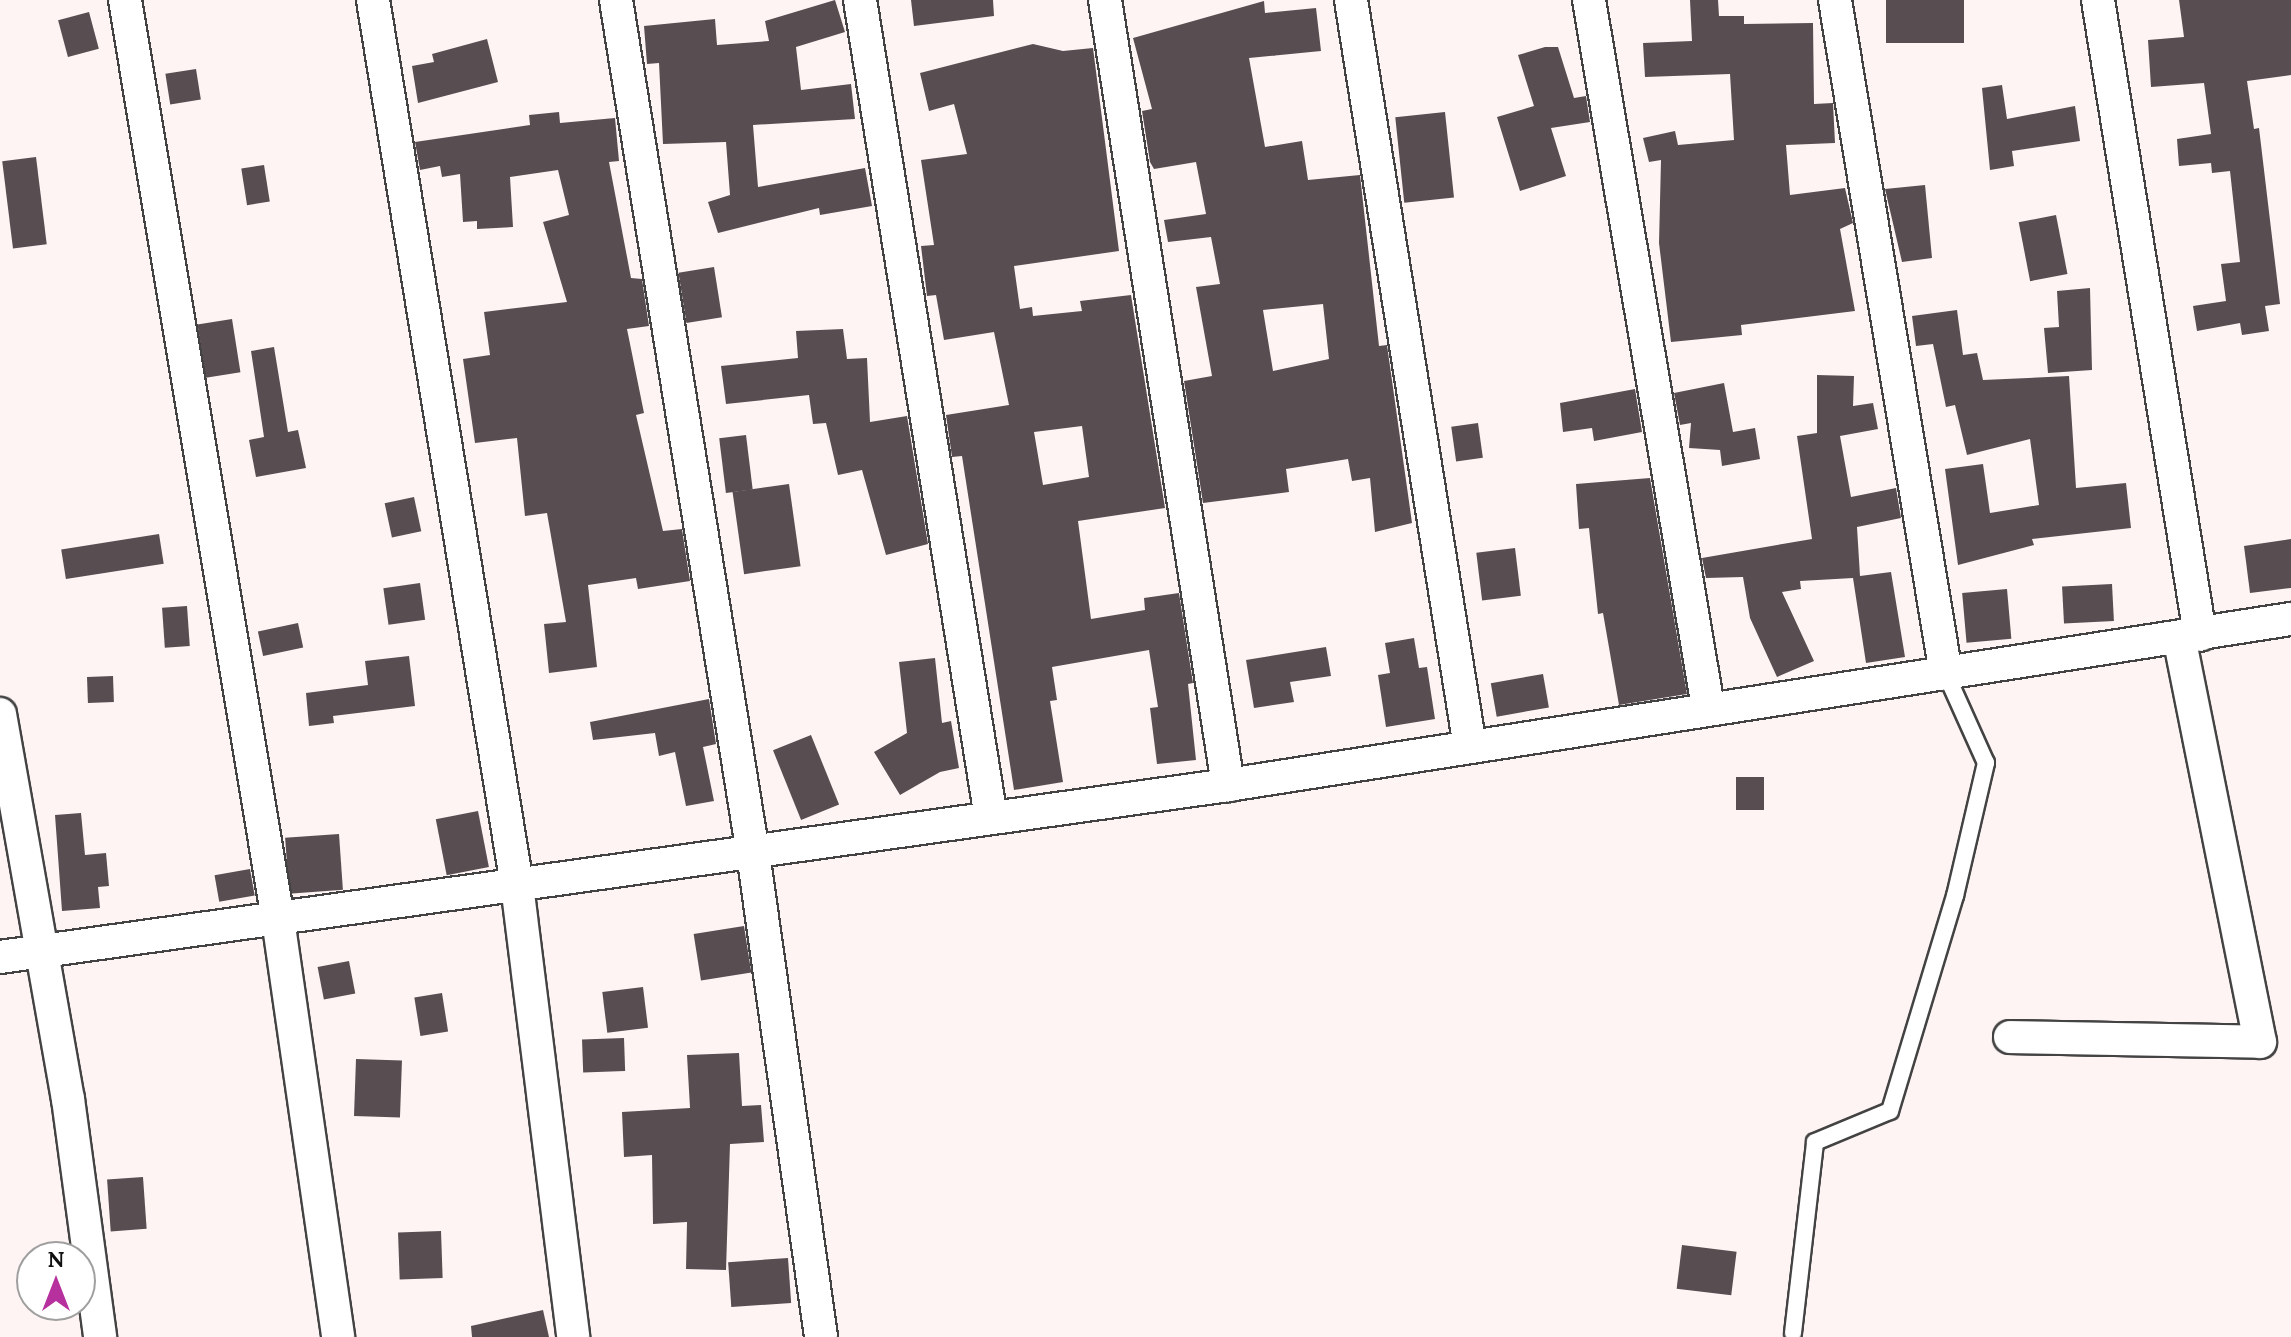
<!DOCTYPE html>
<style>
body{margin:0}
#map{position:relative;width:2291px;height:1337px;overflow:hidden;background:#fef4f3;font-family:Lora,serif}
div>[style]{position:absolute}
.building>*{inset:0;background:#584d51;transform-origin:0 0}
.roads{filter:drop-shadow(2px 0 #434343) drop-shadow(-2px 0 #434343) drop-shadow(0 2px #434343) drop-shadow(0 -2px #434343)}
.service>*{height:16px;margin:-8px;padding:0 8px;transform-origin:8px;border-radius:8px;background:#fff}
.minor>*{height:32px;margin:-16px;padding:0 16px;transform-origin:16px;border-radius:16px;background:#fff}
span{translate:-50% -50%;white-space:nowrap;text-align:center;line-height:1.15;-webkit-text-stroke:8px #fff;paint-order:stroke}
.north{position:absolute;left:16px;top:1241px;width:80px;height:80px;box-sizing:border-box;background:#fff;border:2px solid #9f9f9f;border-radius:50%;rotate:0deg;font-size:22px;font-weight:700;line-height:32px;text-align:center;color:#101010}
.north::after{content:'';display:block;margin:auto;width:28px;height:36px;background:#b6319e;clip-path:polygon(50% 0,100% 100%,50% 72%,0 100%)}
</style>
<div id="map">
<div class="building">
<div style="clip-path:polygon(835px 0,845px 32px,796px 47px,801px 90px,851px 84px,855px 119px,753px 125px,758px 187px,865px 168px,872px 206px,820px 215px,819px 208px,718px 233px,708px 202px,730px 195px,726px 142px,663px 144px,659px 63px,647px 64px,644px 26px,715px 19px,717px 45px,769px 41px,765px 21px)"></div>
<div style="clip-path:polygon(911px 0,993px 0,994px 16px,914px 26px)"></div>
<div style="clip-path:polygon(1690px 0,1718px 0,1719px 16px,1744px 16px,1744px 24px,1813px 23px,1814px 104px,1833px 103px,1835px 143px,1786px 145px,1790px 195px,1845px 188px,1853px 223px,1840px 229px,1855px 311px,1741px 325px,1742px 335px,1671px 342px,1659px 243px,1661px 160px,1649px 162px,1643px 138px,1675px 131px,1678px 145px,1734px 140px,1730px 74px,1645px 77px,1643px 43px,1692px 41px)"></div>
<div style="left:1886px;top:0;width:78px;height:43px"></div>
<div style="clip-path:polygon(2179px 0,2291px 0,2291px 75px,2247px 81px,2254px 129px,2259px 128px,2280px 304px,2265px 306px,2269px 331px,2242px 335px,2240px 323px,2197px 331px,2193px 306px,2226px 301px,2221px 264px,2240px 262px,2230px 171px,2212px 173px,2211px 163px,2179px 166px,2177px 139px,2211px 134px,2204px 83px,2151px 87px,2148px 40px,2184px 37px)"></div>
<div style="clip-path:polygon(evenodd,1264px 1px,1265px 13px,1316px 8px,1321px 51px,1249px 58px,1265px 147px,1302px 141px,1308px 180px,1360px 175px,1379px 346px,1387px 345px,1412px 523px,1375px 532px,1370px 478px,1352px 481px,1348px 459px,1286px 469px,1289px 492px,1203px 503px,1184px 381px,1212px 376px,1196px 287px,1220px 284px,1211px 237px,1168px 242px,1164px 220px,1206px 214px,1196px 162px,1154px 169px,1150px 162px,1142px 111px,1152px 109px,1133px 38px,1264px 1px,1323px 304px,1329px 359px,1273px 371px,1263px 310px,1323px 304px)"></div>
<div style="left:89px;top:12px;width:38px;height:32px;rotate:75deg"></div>
<div style="clip-path:polygon(487px 39px,498px 82px,418px 103px,412px 66px,434px 62px,432px 54px)"></div>
<div style="clip-path:polygon(evenodd,1033px 44px,1063px 51px,1093px 48px,1119px 251px,1014px 266px,1020px 309px,1032px 307px,1033px 316px,1082px 311px,1080px 301px,1131px 295px,1165px 508px,1078px 521px,1091px 619px,1145px 610px,1144px 598px,1179px 593px,1193px 683px,1188px 684px,1196px 760px,1157px 764px,1150px 708px,1158px 707px,1149px 650px,1052px 667px,1057px 700px,1050px 701px,1063px 782px,1014px 790px,962px 456px,952px 457px,946px 415px,1009px 405px,994px 332px,944px 340px,936px 295px,927px 296px,921px 246px,934px 245px,921px 160px,967px 154px,954px 104px,929px 111px,920px 73px,1033px 44px,1082px 426px,1089px 477px,1043px 485px,1034px 432px,1082px 426px)"></div>
<div style="clip-path:polygon(1545px 47px,1558px 47px,1574px 98px,1586px 96px,1590px 122px,1551px 128px,1566px 176px,1520px 191px,1497px 117px,1534px 106px,1518px 55px)"></div>
<div style="left:196px;top:69px;width:31px;height:31px;rotate:81deg"></div>
<div style="clip-path:polygon(2002px 85px,2007px 119px,2075px 106px,2080px 141px,2012px 151px,2014px 166px,1990px 170px,1982px 88px)"></div>
<div style="clip-path:polygon(559px 112px,560px 123px,615px 118px,619px 161px,609px 162px,631px 278px,642px 279px,649px 326px,627px 329px,644px 413px,636px 415px,663px 531px,682px 529px,690px 581px,638px 589px,636px 578px,588px 585px,597px 667px,549px 673px,544px 624px,566px 622px,547px 513px,525px 516px,517px 438px,475px 443px,463px 359px,490px 355px,484px 312px,567px 302px,543px 222px,569px 215px,558px 170px,510px 177px,513px 227px,477px 229px,477px 221px,463px 222px,460px 174px,442px 177px,440px 166px,420px 170px,415px 142px,530px 125px,529px 115px)"></div>
<div style="left:1445px;top:112px;width:86px;height:50px;rotate:84deg"></div>
<div style="left:36px;top:157px;width:88px;height:34px;rotate:83deg"></div>
<div style="left:264px;top:165px;width:37px;height:23px;rotate:81deg"></div>
<div style="clip-path:polygon(1925px 185px,1932px 258px,1902px 262px,1885px 189px)"></div>
<div style="left:2056px;top:215px;width:60px;height:38px;rotate:79deg"></div>
<div style="left:714px;top:267px;width:51px;height:36px;rotate:81deg"></div>
<div style="clip-path:polygon(2090px 288px,2092px 370px,2048px 373px,2044px 328px,2059px 327px,2057px 291px)"></div>
<div style="clip-path:polygon(1957px 310px,1963px 355px,1977px 353px,1983px 380px,2069px 376px,2076px 488px,2126px 483px,2131px 528px,2032px 539px,2034px 545px,1958px 565px,1945px 469px,1983px 464px,1990px 513px,2039px 505px,2030px 439px,1967px 455px,1955px 405px,1946px 407px,1933px 344px,1916px 346px,1912px 316px)"></div>
<div style="left:232px;top:319px;width:54px;height:35px;rotate:81deg"></div>
<div style="clip-path:polygon(843px 329px,847px 359px,867px 358px,870px 422px,907px 416px,928px 544px,886px 555px,862px 470px,838px 475px,826px 423px,813px 424px,809px 395px,726px 404px,721px 366px,798px 358px,796px 331px)"></div>
<div style="clip-path:polygon(274px 347px,288px 432px,298px 430px,306px 468px,256px 477px,249px 440px,264px 437px,251px 351px)"></div>
<div style="clip-path:polygon(1817px 375px,1854px 376px,1853px 406px,1873px 403px,1878px 429px,1840px 436px,1851px 497px,1896px 488px,1901px 518px,1857px 527px,1860px 576px,1891px 572px,1905px 657px,1866px 663px,1853px 578px,1800px 581px,1801px 589px,1782px 592px,1814px 661px,1777px 677px,1750px 618px,1743px 577px,1706px 578px,1702px 558px,1812px 539px,1797px 436px,1817px 433px)"></div>
<div style="clip-path:polygon(1724px 383px,1733px 432px,1755px 428px,1760px 459px,1722px 466px,1720px 450px,1689px 448px,1691px 423px,1680px 425px,1674px 393px)"></div>
<div style="clip-path:polygon(1635px 389px,1642px 432px,1594px 441px,1592px 428px,1563px 432px,1560px 403px)"></div>
<div style="left:1478px;top:423px;width:35px;height:27px;rotate:82deg"></div>
<div style="left:746px;top:435px;width:55px;height:27px;rotate:83deg"></div>
<div style="clip-path:polygon(1650px 478px,1687px 694px,1619px 705px,1603px 613px,1598px 614px,1589px 528px,1579px 529px,1576px 484px)"></div>
<div style="left:789px;top:484px;width:83px;height:57px;rotate:82deg"></div>
<div style="left:414px;top:497px;width:35px;height:30px;rotate:78deg"></div>
<div style="left:159px;top:534px;width:30px;height:99px;rotate:81deg"></div>
<div style="clip-path:polygon(2291px 539px,2291px 588px,2250px 593px,2244px 546px)"></div>
<div style="left:1515px;top:548px;width:48px;height:39px;rotate:83deg"></div>
<div style="left:420px;top:583px;width:37px;height:37px;rotate:82deg"></div>
<div style="left:2112px;top:584px;width:37px;height:50px;rotate:87deg"></div>
<div style="left:2007px;top:589px;width:50px;height:45px;rotate:85deg"></div>
<div style="left:187px;top:606px;width:40px;height:25px;rotate:86deg"></div>
<div style="left:298px;top:623px;width:25px;height:41px;rotate:78deg"></div>
<div style="clip-path:polygon(1414px 638px,1419px 668px,1427px 667px,1435px 719px,1386px 727px,1378px 675px,1390px 673px,1385px 643px)"></div>
<div style="clip-path:polygon(1326px 647px,1331px 676px,1290px 682px,1294px 702px,1254px 708px,1246px 660px)"></div>
<div style="clip-path:polygon(409px 656px,415px 706px,333px 716px,334px 723px,309px 726px,306px 693px,368px 685px,365px 661px)"></div>
<div style="clip-path:polygon(935px 658px,942px 723px,951px 721px,959px 768px,940px 772px,900px 795px,874px 752px,907px 733px,899px 662px)"></div>
<div style="left:1543px;top:674px;width:34px;height:53px;rotate:80deg"></div>
<div style="left:113px;top:676px;width:26px;height:26px;rotate:88deg"></div>
<div style="clip-path:polygon(709px 699px,716px 744px,703px 747px,714px 801px,686px 806px,675px 752px,659px 756px,655px 733px,593px 740px,590px 722px)"></div>
<div style="left:811px;top:735px;width:75px;height:41px;rotate:68deg"></div>
<div style="left:1736px;top:777px;width:28px;height:33px"></div>
<div style="left:478px;top:811px;width:57px;height:43px;rotate:79deg"></div>
<div style="clip-path:polygon(81px 813px,85px 855px,106px 853px,109px 886px,98px 887px,100px 908px,62px 911px,55px 815px)"></div>
<div style="left:339px;top:834px;width:56px;height:54px;rotate:86deg"></div>
<div style="left:250px;top:869px;width:27px;height:36px;rotate:80deg"></div>
<div style="left:744px;top:926px;width:47px;height:51px;rotate:81deg"></div>
<div style="left:349px;top:961px;width:33px;height:32px;rotate:79deg"></div>
<div style="left:643px;top:987px;width:41px;height:41px;rotate:83deg"></div>
<div style="left:442px;top:993px;width:39px;height:28px;rotate:81deg"></div>
<div style="left:624px;top:1038px;width:33px;height:42px;rotate:88deg"></div>
<div style="clip-path:polygon(739px 1053px,742px 1106px,761px 1105px,764px 1142px,730px 1144px,726px 1270px,686px 1269px,687px 1222px,653px 1224px,652px 1155px,624px 1157px,622px 1112px,690px 1108px,687px 1055px)"></div>
<div style="left:356px;top:1059px;width:46px;height:57px;rotate:2deg"></div>
<div style="left:143px;top:1177px;width:52px;height:36px;rotate:86deg"></div>
<div style="left:441px;top:1231px;width:47px;height:43px;rotate:88deg"></div>
<div style="left:1682px;top:1245px;width:55px;height:44px;rotate:7deg"></div>
<div style="left:788px;top:1258px;width:45px;height:60px;rotate:86deg"></div>
<div style="clip-path:polygon(543px 1310px,549px 1337px,472px 1337px,471px 1326px)"></div>
</div>
<div class="roads">
<div class="service">
<div style="left:1793px;top:1333px;width:192px;rotate:-83.4deg"></div>
<div style="left:1815px;top:1142px;width:81px;rotate:-22.5deg"></div>
<div style="left:1890px;top:1111px;width:225px;rotate:-73.2deg"></div>
<div style="left:1955px;top:896px;width:137px;rotate:-76.9deg"></div>
<div style="left:1986px;top:763px;width:98px;rotate:-114.2deg"></div>
</div>
<div class="minor">
<div style="left:125px;top:0;width:932px;rotate:80.55deg"></div>
<div style="left:278px;top:919px;width:422px;rotate:81.8deg"></div>
<div style="left:373px;top:0;width:897px;rotate:80.76deg"></div>
<div style="left:517px;top:885px;width:455px;rotate:82.9deg"></div>
<div style="left:616px;top:0;width:864px;rotate:80.88deg"></div>
<div style="left:753px;top:853px;width:489px;rotate:82deg"></div>
<div style="left:860px;top:0;width:828px;rotate:80.9deg"></div>
<div style="left:1105px;top:0;width:795px;rotate:81.09deg"></div>
<div style="left:1351px;top:0;width:756px;rotate:80.95deg"></div>
<div style="left:1589px;top:0;width:717px;rotate:80.45deg"></div>
<div style="left:1835px;top:0;width:683px;rotate:80.65deg"></div>
<div style="left:2098px;top:0;width:643px;rotate:80.87deg"></div>
<div style="left:0;top:714px;width:391px;rotate:80deg"></div>
<div style="left:68px;top:1099px;width:240px;rotate:82.3deg"></div>
<div style="left:0;top:957px;width:1240px;rotate:-7.97deg"></div>
<div style="left:1228px;top:785px;width:1076px;rotate:-8.88deg"></div>
<div style="left:2010px;top:1037px;width:250px;rotate:1.1deg"></div>
<div style="left:2260px;top:1042px;width:412px;rotate:-101.3deg"></div>
</div>
</div>
<div class="north">N</div>
</div>
